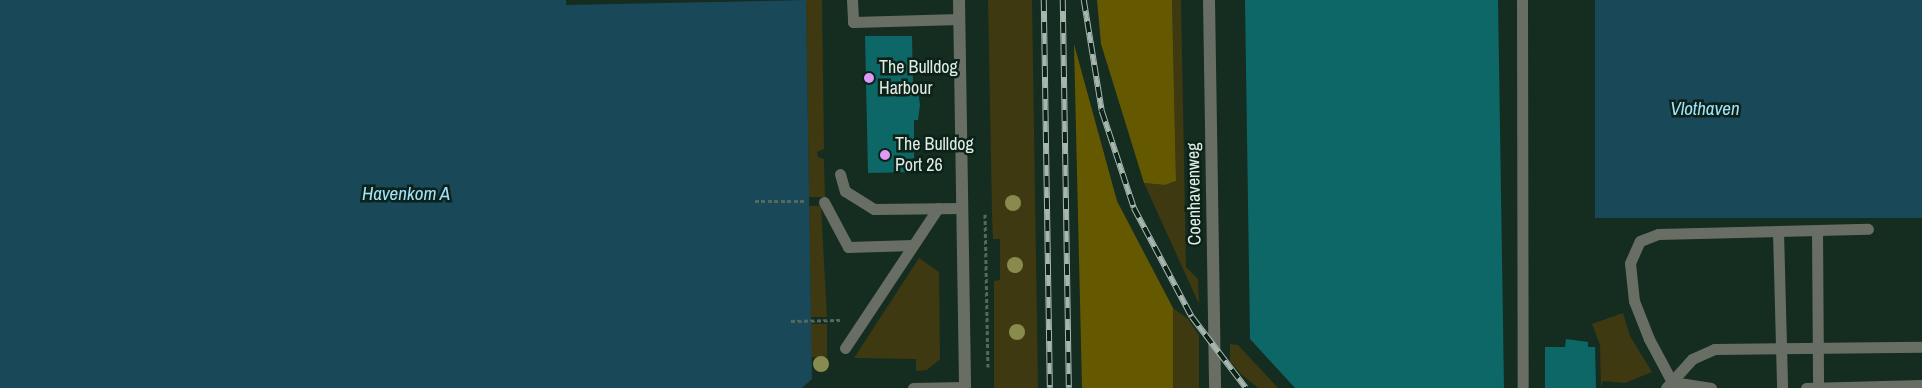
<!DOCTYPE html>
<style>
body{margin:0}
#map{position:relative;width:1922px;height:388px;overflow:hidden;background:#152c21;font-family:"Archivo Narrow",sans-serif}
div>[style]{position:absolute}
.green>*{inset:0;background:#3e3911;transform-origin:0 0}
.forest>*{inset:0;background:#645901}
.water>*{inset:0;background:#194859;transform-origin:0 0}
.building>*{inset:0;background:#0d6766}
.path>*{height:3px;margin-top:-1.5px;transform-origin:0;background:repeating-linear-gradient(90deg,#54685e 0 4px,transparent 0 6.5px)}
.lane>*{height:11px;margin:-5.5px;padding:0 5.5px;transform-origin:5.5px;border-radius:5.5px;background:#696e65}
.street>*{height:12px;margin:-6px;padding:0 6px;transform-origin:6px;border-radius:6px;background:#696e65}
.rail>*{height:5.5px;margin-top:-2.75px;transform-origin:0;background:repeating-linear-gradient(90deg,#0c2218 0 11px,#a7b7af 0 22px);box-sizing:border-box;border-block:1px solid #a7b7af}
.trees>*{width:16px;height:16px;margin:-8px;border-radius:50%;background:#898b4e}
.dots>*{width:14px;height:14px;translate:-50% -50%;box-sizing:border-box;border:2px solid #0c2218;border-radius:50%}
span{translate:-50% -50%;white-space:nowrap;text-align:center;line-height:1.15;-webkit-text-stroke:5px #0c2218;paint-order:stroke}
.poi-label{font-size:18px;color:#dfede6}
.left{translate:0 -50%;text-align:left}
.street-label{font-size:18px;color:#dfede6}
.water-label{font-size:19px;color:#a0e2fc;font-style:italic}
</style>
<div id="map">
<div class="green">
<div style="clip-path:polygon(806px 0,822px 0,824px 149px,817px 152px,818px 157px,824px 159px,825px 197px,809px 197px)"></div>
<div style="clip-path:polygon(988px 0,1032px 0,1038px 388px,994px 388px,994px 281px,1000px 280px,1000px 239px,993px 239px,992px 216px)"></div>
<div style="clip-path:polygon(1172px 0,1181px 0,1186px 267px,1198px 279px,1199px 304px,1144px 183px,1165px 185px,1176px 181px)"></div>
<div style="clip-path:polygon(809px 206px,821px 206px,827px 317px,811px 317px)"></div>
<div style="clip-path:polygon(919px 258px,939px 272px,940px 359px,927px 370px,916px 371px,916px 359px,854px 358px)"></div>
<div style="clip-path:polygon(1173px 308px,1188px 319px,1199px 335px,1199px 388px,1173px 388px)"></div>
<div style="clip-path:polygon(1623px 313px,1630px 336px,1652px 372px,1625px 383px,1603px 381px,1601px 388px,1600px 345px,1592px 324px)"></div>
<div style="left:811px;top:324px;width:16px;height:33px"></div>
<div style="clip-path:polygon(1230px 344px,1238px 345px,1278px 388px,1258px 388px,1241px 374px,1230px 361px)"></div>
</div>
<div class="forest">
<div style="clip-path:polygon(1097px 0,1172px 0,1176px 181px,1165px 185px,1144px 183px,1101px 44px)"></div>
<div style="clip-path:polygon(1074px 44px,1117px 201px,1173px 308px,1173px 388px,1082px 388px)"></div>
</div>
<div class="water">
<div style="clip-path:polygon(0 0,566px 0,566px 5px,806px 0,812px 379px,802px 388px,0 388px)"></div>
<div style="left:1595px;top:0;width:327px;height:218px"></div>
</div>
<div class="building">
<div style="clip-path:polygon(1245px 0,1498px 0,1504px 388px,1295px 388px,1250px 339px)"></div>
<div style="clip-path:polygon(865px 36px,912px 36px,913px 83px,917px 83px,920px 105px,918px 120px,914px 120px,914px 172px,868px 173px)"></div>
<div style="clip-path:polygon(1566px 339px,1588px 342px,1588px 347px,1595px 347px,1596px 388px,1545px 388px,1545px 347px,1565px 347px)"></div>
</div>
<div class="path">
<div style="left:755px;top:201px;width:49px"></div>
<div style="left:985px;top:214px;width:153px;rotate:88.9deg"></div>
<div style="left:791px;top:321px;width:49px;rotate:-1.2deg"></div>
</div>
<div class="lane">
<div style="left:852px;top:0;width:22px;rotate:87deg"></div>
<div style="left:853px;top:22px;width:106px;rotate:-1.6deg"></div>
<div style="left:1522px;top:0;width:388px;rotate:89.9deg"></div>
<div style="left:840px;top:174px;width:18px;rotate:74deg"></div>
<div style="left:845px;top:191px;width:34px;rotate:32deg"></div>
<div style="left:874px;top:209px;width:88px;rotate:-0.7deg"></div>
<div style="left:824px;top:202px;width:51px;rotate:61.9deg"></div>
<div style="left:848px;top:247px;width:65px;rotate:-1.8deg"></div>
<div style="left:1778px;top:231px;width:157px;rotate:88.5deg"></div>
<div style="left:1817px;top:231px;width:157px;rotate:89.6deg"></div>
<div style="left:845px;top:348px;width:168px;rotate:-56.4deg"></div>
<div style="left:913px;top:388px;width:52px;rotate:-1.1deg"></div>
<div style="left:1666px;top:388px;width:39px;rotate:-48deg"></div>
<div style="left:1692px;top:359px;width:24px;rotate:-24deg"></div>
<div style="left:1714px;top:349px;width:208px;rotate:-0.6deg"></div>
<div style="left:1711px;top:388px;width:39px;rotate:-171deg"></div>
<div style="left:1672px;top:382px;width:49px;rotate:-118.1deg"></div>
<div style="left:1649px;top:339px;width:41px;rotate:-111.5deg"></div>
<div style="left:1634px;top:301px;width:38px;rotate:-96deg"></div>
<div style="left:1630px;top:263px;width:24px;rotate:-66deg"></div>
<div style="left:1640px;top:241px;width:19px;rotate:-21deg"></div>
<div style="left:1658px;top:234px;width:210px;rotate:-1.4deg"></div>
<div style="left:1806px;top:388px;width:116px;rotate:-1.5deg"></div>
</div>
<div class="street">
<div style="left:959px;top:0;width:388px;rotate:89.1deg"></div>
<div style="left:1209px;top:0;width:388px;rotate:89.1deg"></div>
</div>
<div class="rail">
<div style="left:1044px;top:0;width:388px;rotate:89.1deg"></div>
<div style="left:1063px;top:0;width:388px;rotate:89.1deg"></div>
<div style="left:1084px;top:0;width:112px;rotate:80.8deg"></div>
<div style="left:1102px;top:111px;width:102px;rotate:71.7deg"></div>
<div style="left:1134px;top:208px;width:123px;rotate:62deg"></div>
<div style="left:1192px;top:317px;width:89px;rotate:52.7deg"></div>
</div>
<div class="trees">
<div style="left:1013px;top:203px"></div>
<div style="left:1015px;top:265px"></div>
<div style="left:1017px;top:332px"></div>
<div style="left:821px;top:364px"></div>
</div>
<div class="dots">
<div style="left:869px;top:78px;background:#dd99f4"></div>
<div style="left:885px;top:155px;background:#dd99f4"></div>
</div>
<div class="poi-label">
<span class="left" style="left:879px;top:78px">The Bulldog<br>Harbour</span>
<span class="left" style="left:895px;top:155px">The Bulldog<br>Port 26</span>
</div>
<div class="street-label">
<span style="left:1194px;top:194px;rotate:-91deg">Coenhavenweg</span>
</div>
<div class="water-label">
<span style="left:1705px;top:109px">Vlothaven</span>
<span style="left:406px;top:194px">Havenkom A</span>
</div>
</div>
